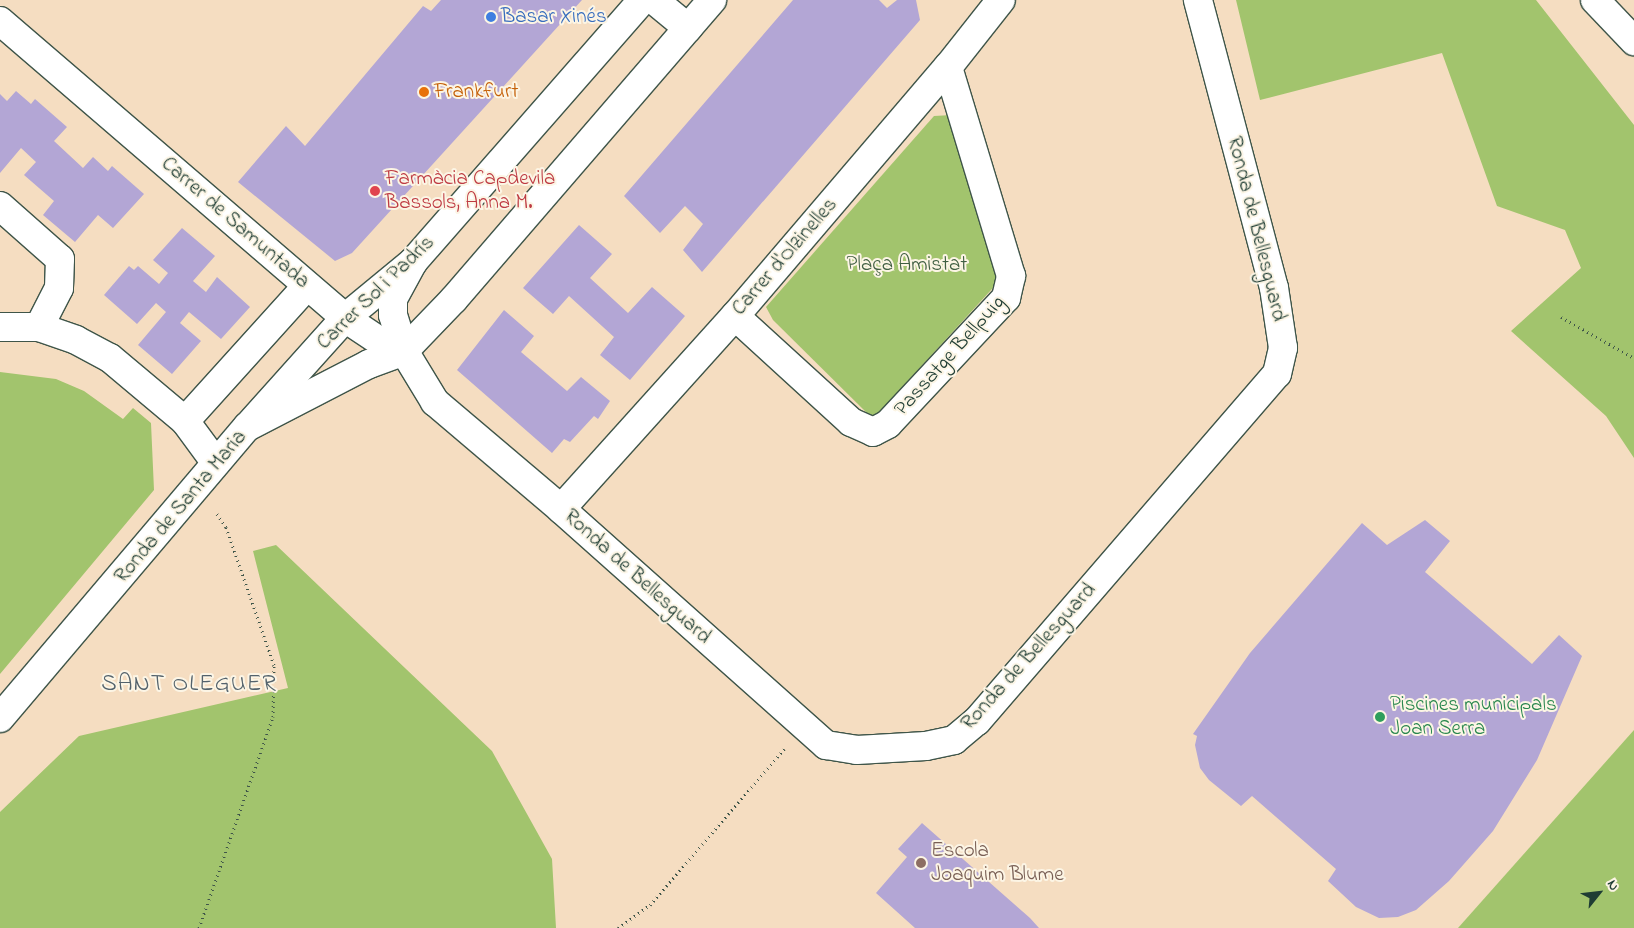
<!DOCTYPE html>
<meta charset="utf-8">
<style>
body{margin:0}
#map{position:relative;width:1634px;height:928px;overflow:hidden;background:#f5ddc1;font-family:"Indie Flower",sans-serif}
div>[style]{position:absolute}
.green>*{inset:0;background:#a2c46d}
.building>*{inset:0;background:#b3a6d5}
.path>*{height:3px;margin-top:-1.5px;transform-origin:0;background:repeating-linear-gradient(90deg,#3f5549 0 1px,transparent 0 5px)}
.roads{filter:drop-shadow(1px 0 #3f5549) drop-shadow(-1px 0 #3f5549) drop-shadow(0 1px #3f5549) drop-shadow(0 -1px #3f5549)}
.street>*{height:28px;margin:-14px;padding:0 14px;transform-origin:14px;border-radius:14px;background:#fff}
.secondary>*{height:28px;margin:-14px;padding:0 14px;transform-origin:14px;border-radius:14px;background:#fff}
.dots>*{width:14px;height:14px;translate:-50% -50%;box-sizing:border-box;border:2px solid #fcf5e5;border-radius:50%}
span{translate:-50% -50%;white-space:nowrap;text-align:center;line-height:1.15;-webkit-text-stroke:4px #fcf5e5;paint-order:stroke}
.shop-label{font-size:21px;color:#366cbe}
.left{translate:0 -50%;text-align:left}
.food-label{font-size:21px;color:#c56008}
.health-label{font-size:21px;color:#be3a42}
.street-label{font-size:21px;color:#1f3d34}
.park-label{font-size:21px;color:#405f42}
.leisure-label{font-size:21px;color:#27864d}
.education-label{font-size:21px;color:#785e54}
.quarter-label{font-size:24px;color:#53626c;letter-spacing:1px}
.north{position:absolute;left:1574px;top:868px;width:50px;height:50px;-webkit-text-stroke:4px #fcf5e5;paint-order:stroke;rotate:61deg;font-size:14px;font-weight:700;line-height:20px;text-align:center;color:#1f3d34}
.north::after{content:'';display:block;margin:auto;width:18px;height:22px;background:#1f3d34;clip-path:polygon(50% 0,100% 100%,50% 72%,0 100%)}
</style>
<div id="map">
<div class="green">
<div style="clip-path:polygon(1236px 0,1536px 0,1634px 125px,1634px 458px,1606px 416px,1511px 331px,1581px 268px,1565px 230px,1497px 206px,1442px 53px,1260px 100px)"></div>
<div style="clip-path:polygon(952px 115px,1002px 278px,873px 419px,773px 320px,766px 307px,934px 116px)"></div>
<div style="clip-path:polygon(0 372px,56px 379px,84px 391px,123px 419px,133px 408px,151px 423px,154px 490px,0 674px)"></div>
<div style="clip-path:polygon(276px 545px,492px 751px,552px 859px,556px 928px,0 928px,0 812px,79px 736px,288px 688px,253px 551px)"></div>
<div style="clip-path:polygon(1634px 730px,1634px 928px,1458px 928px)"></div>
</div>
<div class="building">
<div style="clip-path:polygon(441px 0,582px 0,352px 253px,335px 261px,238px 182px,286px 126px,305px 146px,423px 6px,431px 11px)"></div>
<div style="clip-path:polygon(793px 0,879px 0,887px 8px,897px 0,916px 0,920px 20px,702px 272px,683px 250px,703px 224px,685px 206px,660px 233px,624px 196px)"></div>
<div style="clip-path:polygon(16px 91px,31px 104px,35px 99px,67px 127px,54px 141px,83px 168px,93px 157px,108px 171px,112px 166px,144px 194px,113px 228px,98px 215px,75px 242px,43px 215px,54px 201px,24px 175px,36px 162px,21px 148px,0 173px,0 94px,7px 101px)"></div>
<div style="clip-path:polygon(579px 225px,612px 254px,590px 278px,628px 313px,652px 287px,685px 316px,630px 380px,600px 355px,614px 337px,569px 296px,553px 314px,523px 288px)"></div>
<div style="clip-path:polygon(182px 228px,215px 256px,193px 281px,206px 292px,217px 277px,250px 307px,221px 339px,189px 312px,180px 323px,201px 341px,172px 374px,138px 345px,166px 312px,156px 303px,137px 324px,104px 295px,129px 266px,134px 270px,138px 266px,159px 284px,168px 273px,153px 260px)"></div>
<div style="clip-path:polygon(504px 310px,534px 336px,521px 352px,567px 391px,581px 377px,610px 401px,598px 419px,594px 416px,570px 442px,564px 439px,552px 453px,457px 370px)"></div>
<div style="clip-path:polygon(1425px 520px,1450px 541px,1425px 572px,1532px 664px,1559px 635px,1582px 656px,1537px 760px,1493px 831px,1449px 881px,1416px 910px,1398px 917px,1379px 918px,1356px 907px,1328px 881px,1336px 869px,1252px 796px,1241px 806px,1209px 780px,1200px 768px,1195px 745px,1197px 736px,1193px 734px,1250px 653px,1362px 523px,1387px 545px)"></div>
<div style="clip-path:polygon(922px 823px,1030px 918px,1039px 928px,915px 928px,876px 893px,907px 857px,898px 849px)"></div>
</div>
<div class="path">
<div style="left:1561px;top:317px;width:84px;rotate:29.3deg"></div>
<div style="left:199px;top:928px;width:224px;rotate:-70.7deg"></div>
<div style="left:273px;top:717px;width:52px;rotate:-88.9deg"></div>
<div style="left:274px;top:665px;width:146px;rotate:-109.2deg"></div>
<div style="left:226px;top:527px;width:18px;rotate:-124deg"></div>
<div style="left:618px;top:928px;width:39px;rotate:-36deg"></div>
<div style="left:650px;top:905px;width:206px;rotate:-49.3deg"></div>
</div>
<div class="roads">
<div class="street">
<div style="left:654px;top:0;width:44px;rotate:39.5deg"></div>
<div style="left:1595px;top:0;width:57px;rotate:46.4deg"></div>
<div style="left:0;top:21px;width:455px;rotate:40.7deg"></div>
<div style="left:345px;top:318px;width:47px;rotate:33.7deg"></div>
<div style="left:384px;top:344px;width:21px;rotate:19deg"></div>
<div style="left:0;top:206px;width:80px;rotate:41.5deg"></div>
<div style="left:60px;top:259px;width:29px;rotate:92deg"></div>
<div style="left:59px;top:288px;width:44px;rotate:117.1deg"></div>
<div style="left:413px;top:262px;width:42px;rotate:118.4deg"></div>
<div style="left:393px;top:299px;width:16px;rotate:90deg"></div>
<div style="left:393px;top:315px;width:38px;rotate:73deg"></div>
<div style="left:404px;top:351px;width:60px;rotate:58.7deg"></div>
<div style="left:435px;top:402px;width:165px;rotate:40.3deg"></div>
<div style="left:561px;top:509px;width:355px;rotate:41.7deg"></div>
<div style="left:826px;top:745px;width:31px;rotate:9deg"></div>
<div style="left:857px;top:750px;width:69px;rotate:-3.3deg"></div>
<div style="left:926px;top:746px;width:29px;rotate:-12deg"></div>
<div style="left:954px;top:740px;width:30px;rotate:-40deg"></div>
<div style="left:977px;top:721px;width:459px;rotate:-49.2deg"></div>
<div style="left:1277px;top:374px;width:27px;rotate:-77deg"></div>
<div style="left:1283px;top:348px;width:61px;rotate:-98.5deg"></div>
<div style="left:1274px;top:288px;width:298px;rotate:-104.8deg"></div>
<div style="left:735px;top:316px;width:157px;rotate:42.4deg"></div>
<div style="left:851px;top:422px;width:24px;rotate:24deg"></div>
<div style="left:873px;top:432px;width:17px;rotate:-28deg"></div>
<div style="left:888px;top:424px;width:173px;rotate:-46.9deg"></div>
<div style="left:1006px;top:298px;width:23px;rotate:-77deg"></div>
<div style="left:1011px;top:276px;width:218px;rotate:-106.8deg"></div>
<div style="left:0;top:327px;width:39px"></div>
<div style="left:39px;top:327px;width:39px;rotate:19deg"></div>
<div style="left:76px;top:340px;width:38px;rotate:28deg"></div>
<div style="left:110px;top:358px;width:98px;rotate:40deg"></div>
<div style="left:185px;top:421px;width:52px;rotate:53.6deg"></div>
<div style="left:404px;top:351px;width:72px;rotate:-46.1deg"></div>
<div style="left:454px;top:299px;width:395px;rotate:-49.2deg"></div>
<div style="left:185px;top:421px;width:182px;rotate:-47.9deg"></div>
<div style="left:248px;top:426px;width:145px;rotate:-48.1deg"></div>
<div style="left:345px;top:318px;width:88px;rotate:-39.5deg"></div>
<div style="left:413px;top:262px;width:348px;rotate:-48.8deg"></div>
<div style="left:561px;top:509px;width:260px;rotate:-48deg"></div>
<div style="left:735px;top:316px;width:328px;rotate:-49.5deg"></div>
<div style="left:948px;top:67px;width:85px;rotate:-51.7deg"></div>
</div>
<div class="secondary">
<div style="left:0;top:718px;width:382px;rotate:-49.7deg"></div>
<div style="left:247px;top:427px;width:137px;rotate:-27.3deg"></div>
<div style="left:369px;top:364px;width:37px;rotate:-20deg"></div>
</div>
</div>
<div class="dots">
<div style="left:491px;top:17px;background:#3f7fe0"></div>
<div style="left:424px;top:92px;background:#e8710a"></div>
<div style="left:375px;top:191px;background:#e0444e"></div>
<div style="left:1380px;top:717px;background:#2e9e5b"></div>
<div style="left:921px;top:863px;background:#8d6e63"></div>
</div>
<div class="shop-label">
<span class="left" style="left:501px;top:17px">Basar Xinés</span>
</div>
<div class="food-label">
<span class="left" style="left:434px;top:92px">Frankfurt</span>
</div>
<div class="health-label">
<span class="left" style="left:385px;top:191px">Farmàcia Capdevila<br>Bassols, Anna M.</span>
</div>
<div class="street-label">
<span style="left:235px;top:223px;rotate:41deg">Carrer de Samuntada</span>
<span style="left:1256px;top:229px;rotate:76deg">Ronda de Bellesguard</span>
<span style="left:785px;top:257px;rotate:-49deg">Carrer d'Olzinelles</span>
<span style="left:376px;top:293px;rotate:-44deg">Carrer Sol i Padrís</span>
<span style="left:950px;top:356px;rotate:-48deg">Passatge Bellpuig</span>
<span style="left:181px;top:507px;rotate:-50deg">Ronda de Santa Maria</span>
<span style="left:637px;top:577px;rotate:42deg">Ronda de Bellesguard</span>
<span style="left:1029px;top:657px;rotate:-48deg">Ronda de Bellesguard</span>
</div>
<div class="park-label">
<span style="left:907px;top:265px">Plaça Amistat</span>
</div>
<div class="leisure-label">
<span class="left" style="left:1390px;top:717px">Piscines municipals<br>Joan Serra</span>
</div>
<div class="education-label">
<span class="left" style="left:931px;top:863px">Escola<br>Joaquim Blume</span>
</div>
<div class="quarter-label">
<span style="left:189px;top:685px">SANT OLEGUER</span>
</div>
<div class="north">N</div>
</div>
